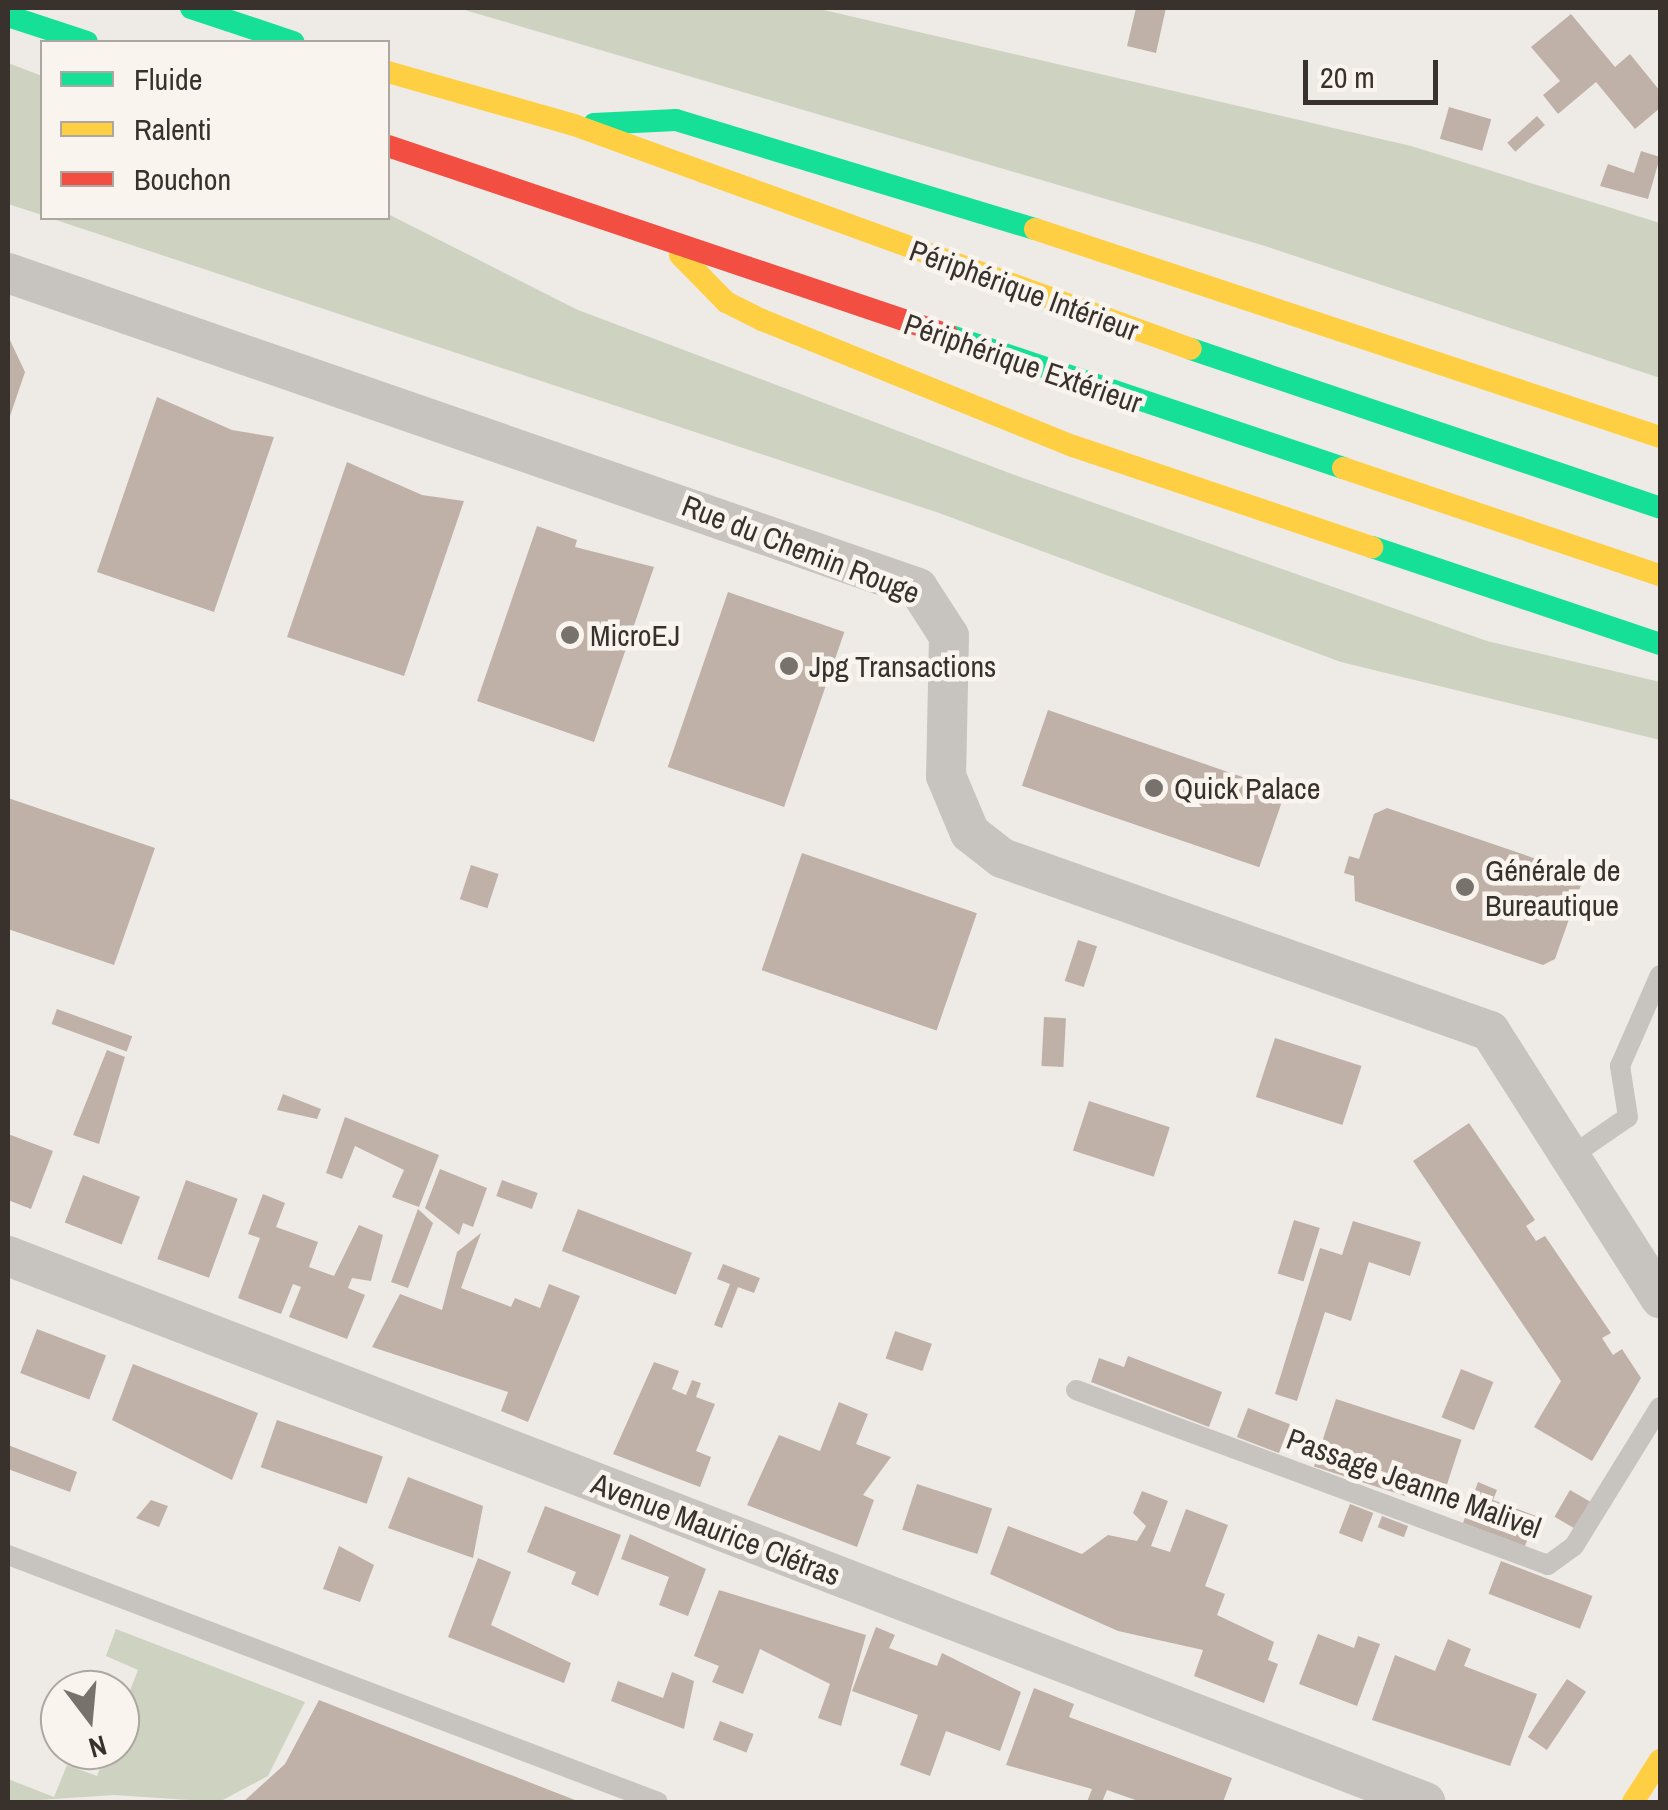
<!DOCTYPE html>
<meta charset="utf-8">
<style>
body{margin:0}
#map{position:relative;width:1668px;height:1810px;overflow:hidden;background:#eeeae6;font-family:"Archivo Narrow",sans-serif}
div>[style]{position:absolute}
.green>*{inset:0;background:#ced3c1}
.building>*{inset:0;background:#c0b1a8;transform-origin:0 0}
.lane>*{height:20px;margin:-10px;padding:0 10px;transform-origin:10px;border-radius:10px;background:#c7c3be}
.street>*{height:40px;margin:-20px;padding:0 20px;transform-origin:20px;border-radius:20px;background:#c7c3be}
.fast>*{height:22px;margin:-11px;padding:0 11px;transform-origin:11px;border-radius:11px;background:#16e098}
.slow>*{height:22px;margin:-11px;padding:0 11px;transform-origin:11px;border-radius:11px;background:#ffcf43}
.jam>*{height:22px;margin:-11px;padding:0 11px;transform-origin:11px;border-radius:11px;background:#f24e42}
.dots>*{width:28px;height:28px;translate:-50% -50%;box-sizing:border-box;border:5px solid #f9f5ee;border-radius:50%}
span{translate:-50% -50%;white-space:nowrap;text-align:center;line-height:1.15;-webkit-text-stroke:9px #f9f5ee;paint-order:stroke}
.street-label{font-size:30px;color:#38312c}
.poi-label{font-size:30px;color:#38312c}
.left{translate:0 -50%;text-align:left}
.frame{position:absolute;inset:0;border:10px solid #38312c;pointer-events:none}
.legend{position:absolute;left:40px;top:40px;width:350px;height:180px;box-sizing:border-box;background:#f9f5ee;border:2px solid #aca7a0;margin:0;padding:12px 18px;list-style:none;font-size:30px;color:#38312c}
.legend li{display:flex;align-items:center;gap:20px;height:50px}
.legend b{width:50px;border:2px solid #aca7a0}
.north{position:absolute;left:40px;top:1670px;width:100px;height:100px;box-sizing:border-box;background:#f9f5ee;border:2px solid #aca7a0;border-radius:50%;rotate:164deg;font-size:28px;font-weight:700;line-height:40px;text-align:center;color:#38312c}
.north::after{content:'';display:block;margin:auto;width:35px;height:45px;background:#78726d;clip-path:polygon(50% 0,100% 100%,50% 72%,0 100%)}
.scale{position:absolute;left:1303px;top:60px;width:135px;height:45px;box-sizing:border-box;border:5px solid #38312c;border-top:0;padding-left:12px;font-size:30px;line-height:35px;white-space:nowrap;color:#38312c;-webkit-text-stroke:8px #f9f5ee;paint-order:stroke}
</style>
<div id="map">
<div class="green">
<div style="clip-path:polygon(458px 8px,815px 8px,1411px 146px,1660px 223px,1660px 378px,1265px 246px)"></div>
<div style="clip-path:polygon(8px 63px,42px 76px,42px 215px,8px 204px)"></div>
<div style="clip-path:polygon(388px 214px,578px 310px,1012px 474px,1487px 641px,1660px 682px,1660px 740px,1341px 662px,939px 513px,50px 218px)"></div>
<div style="clip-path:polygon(116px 1629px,305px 1702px,268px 1776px,219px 1802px,114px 1795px,8px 1802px,8px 1779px,54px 1797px,67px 1765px,97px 1776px,107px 1750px,120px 1750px,120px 1716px,138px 1670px,106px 1656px)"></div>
</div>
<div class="building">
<div style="clip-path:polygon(1136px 8px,1166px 8px,1156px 53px,1127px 46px)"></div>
<div style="clip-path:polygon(1571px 14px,1615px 67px,1630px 54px,1660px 91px,1660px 108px,1635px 129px,1596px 82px,1558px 114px,1543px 95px,1560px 81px,1531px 47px)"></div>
<div style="left:1449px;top:107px;width:44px;height:33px;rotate:16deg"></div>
<div style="left:1537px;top:116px;width:12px;height:40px;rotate:48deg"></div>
<div style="clip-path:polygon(1641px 151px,1660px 157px,1648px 199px,1600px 186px,1608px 164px,1634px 173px)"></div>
<div style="clip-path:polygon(8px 336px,25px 372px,8px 422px)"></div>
<div style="clip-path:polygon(157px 397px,232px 430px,274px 437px,214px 612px,97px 572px)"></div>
<div style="clip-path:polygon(347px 462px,422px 495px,464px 501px,404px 676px,287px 637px)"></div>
<div style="clip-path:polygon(537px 526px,577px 540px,575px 547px,654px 567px,594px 742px,477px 701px)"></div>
<div style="left:728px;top:592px;width:123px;height:185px;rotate:19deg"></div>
<div style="left:1048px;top:710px;width:251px;height:80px;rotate:19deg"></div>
<div style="clip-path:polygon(8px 798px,155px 848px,114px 965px,8px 929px)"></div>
<div style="clip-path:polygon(1387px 808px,1575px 872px,1581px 885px,1555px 959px,1543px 965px,1355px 901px,1354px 876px,1344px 873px,1349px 856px,1359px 859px,1374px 814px)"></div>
<div style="left:802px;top:853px;width:185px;height:124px;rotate:19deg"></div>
<div style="left:471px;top:865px;width:29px;height:36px;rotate:18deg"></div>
<div style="left:1078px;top:940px;width:20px;height:43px;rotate:18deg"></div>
<div style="left:57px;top:1009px;width:80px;height:16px;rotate:20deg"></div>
<div style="left:1044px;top:1017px;width:22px;height:49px;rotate:3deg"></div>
<div style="left:1275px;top:1038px;width:91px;height:62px;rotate:18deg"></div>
<div style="clip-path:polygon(107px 1050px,125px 1057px,99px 1144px,73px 1135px)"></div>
<div style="clip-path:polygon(283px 1094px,321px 1109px,317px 1119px,277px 1110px)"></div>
<div style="left:1089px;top:1101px;width:85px;height:52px;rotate:18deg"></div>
<div style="clip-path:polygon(345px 1117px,439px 1155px,419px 1207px,392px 1197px,404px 1170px,355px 1146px,342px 1179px,326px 1173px)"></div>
<div style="clip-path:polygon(1469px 1123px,1535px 1220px,1526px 1226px,1536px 1241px,1545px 1236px,1611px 1333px,1602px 1338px,1613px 1355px,1622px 1349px,1641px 1378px,1592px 1461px,1534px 1427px,1561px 1381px,1413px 1161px)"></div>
<div style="clip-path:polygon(8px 1134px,53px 1151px,31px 1209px,8px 1200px)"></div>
<div style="clip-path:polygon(440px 1169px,487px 1188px,473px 1227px,463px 1223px,459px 1235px,425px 1208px)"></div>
<div style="left:83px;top:1175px;width:61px;height:51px;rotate:21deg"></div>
<div style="left:186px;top:1180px;width:55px;height:84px;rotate:20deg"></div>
<div style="left:502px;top:1180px;width:38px;height:17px;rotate:20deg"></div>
<div style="clip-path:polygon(263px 1194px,285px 1203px,276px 1227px,318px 1242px,309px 1267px,334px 1276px,359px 1225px,383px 1235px,371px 1281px,352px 1278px,348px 1288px,365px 1295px,347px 1339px,289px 1317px,301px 1287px,293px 1284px,281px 1314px,238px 1298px,260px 1238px,248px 1234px)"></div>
<div style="clip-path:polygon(418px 1209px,433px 1223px,408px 1288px,391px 1282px)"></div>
<div style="left:578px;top:1209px;width:122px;height:45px;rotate:21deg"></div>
<div style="left:1294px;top:1220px;width:27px;height:56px;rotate:17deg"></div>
<div style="clip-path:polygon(1353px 1221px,1421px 1242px,1410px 1276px,1369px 1262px,1351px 1321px,1325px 1312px,1297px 1401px,1275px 1394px,1320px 1248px,1342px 1255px)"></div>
<div style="clip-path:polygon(481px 1233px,461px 1288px,511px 1307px,515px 1298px,540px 1308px,549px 1284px,580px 1296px,528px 1422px,501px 1411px,508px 1392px,372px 1347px,400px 1294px,442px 1310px,457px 1252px)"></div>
<div style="clip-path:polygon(723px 1264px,760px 1278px,754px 1293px,738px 1287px,722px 1328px,714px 1325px,730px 1284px,717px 1279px)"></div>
<div style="left:37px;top:1329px;width:74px;height:47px;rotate:21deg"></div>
<div style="left:895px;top:1331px;width:39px;height:29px;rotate:19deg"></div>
<div style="clip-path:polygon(1128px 1356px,1222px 1392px,1209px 1427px,1091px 1382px,1099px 1358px,1124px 1367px)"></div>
<div style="clip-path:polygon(654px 1362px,679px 1371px,672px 1389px,686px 1395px,692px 1380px,701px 1383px,696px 1397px,715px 1404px,696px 1451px,711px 1457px,700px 1487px,613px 1454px)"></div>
<div style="clip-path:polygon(133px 1364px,258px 1413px,232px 1480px,112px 1420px)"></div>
<div style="left:1461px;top:1369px;width:35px;height:52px;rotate:22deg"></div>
<div style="left:1336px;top:1399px;width:132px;height:71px;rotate:18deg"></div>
<div style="clip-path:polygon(839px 1402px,868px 1414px,856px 1444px,891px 1457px,863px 1495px,874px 1500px,857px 1547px,747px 1505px,779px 1435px,820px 1451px)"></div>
<div style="left:1248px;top:1408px;width:45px;height:31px;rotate:21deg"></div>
<div style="left:277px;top:1420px;width:112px;height:50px;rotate:19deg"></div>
<div style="clip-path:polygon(8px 1445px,77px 1472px,70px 1492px,8px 1469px)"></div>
<div style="clip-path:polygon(408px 1477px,483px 1506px,473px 1558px,388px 1528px)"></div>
<div style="clip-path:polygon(1478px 1482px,1497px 1490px,1493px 1500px,1536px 1516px,1525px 1546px,1463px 1523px)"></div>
<div style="left:917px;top:1484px;width:79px;height:48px;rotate:18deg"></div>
<div style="left:1570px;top:1490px;width:24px;height:31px;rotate:30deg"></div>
<div style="clip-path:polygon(1142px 1491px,1168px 1501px,1151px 1546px,1170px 1552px,1186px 1509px,1228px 1525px,1205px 1586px,1225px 1594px,1217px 1615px,1274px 1642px,1268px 1660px,1278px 1664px,1264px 1703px,1194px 1676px,1203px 1650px,1118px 1631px,990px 1574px,1008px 1526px,1082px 1554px,1108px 1535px,1137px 1541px,1146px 1526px,1133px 1513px)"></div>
<div style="clip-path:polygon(151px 1500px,168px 1506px,159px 1527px,136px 1518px)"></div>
<div style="left:1350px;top:1504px;width:25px;height:31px;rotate:21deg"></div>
<div style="clip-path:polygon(545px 1506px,621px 1535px,598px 1596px,571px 1584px,576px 1572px,527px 1552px)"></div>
<div style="left:1382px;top:1516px;width:28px;height:12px;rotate:21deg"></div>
<div style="clip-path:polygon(630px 1534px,706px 1569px,688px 1616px,659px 1605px,669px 1577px,621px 1559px)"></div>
<div style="clip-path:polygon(339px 1546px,374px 1565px,360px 1602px,323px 1589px)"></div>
<div style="clip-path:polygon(478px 1558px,511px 1572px,491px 1625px,571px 1663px,564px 1683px,448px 1637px)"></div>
<div style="left:1501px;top:1561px;width:98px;height:35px;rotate:21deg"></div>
<div style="clip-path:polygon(719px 1590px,866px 1635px,841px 1726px,818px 1718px,830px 1684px,760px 1649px,743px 1694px,712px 1682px,719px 1666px,694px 1656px)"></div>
<div style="clip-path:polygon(876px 1627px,895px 1635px,889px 1648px,937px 1666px,942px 1653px,1021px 1692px,1000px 1751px,946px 1731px,930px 1776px,900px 1765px,918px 1715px,852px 1691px)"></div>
<div style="clip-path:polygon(1318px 1634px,1354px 1648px,1358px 1636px,1380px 1644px,1357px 1706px,1299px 1684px)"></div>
<div style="clip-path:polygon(1448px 1639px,1471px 1649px,1464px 1666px,1537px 1694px,1510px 1766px,1372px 1720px,1395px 1655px,1435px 1671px)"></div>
<div style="clip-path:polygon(672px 1672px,694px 1681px,684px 1729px,611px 1701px,618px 1681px,663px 1698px)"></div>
<div style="left:1567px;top:1679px;width:23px;height:70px;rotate:34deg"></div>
<div style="clip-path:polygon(1034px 1688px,1074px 1704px,1069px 1717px,1232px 1778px,1223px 1802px,1141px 1802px,1107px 1790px,1102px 1802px,1087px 1802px,1092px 1789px,1006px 1765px)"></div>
<div style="clip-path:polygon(319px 1700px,580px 1802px,243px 1802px,285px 1764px)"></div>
<div style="left:720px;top:1721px;width:36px;height:20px;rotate:21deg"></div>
</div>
<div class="lane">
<div style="left:1570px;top:1157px;width:70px;rotate:-34.6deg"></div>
<div style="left:1628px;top:1117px;width:52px;rotate:-98.9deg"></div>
<div style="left:1620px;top:1066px;width:99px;rotate:-66.3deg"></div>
<div style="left:1076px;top:1390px;width:503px;rotate:20.34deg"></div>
<div style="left:1548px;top:1565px;width:32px;rotate:-36deg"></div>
<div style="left:1574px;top:1546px;width:163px;rotate:-58.3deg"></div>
<div style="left:8px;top:1555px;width:695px;rotate:20.81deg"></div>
</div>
<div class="street">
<div style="left:8px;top:273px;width:963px;rotate:19.09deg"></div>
<div style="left:918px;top:588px;width:57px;rotate:57.1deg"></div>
<div style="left:949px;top:636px;width:140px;rotate:91.2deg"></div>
<div style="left:946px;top:776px;width:62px;rotate:67.2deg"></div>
<div style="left:970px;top:833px;width:41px;rotate:38deg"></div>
<div style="left:1002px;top:858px;width:518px;rotate:19.52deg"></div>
<div style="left:1490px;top:1031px;width:317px;rotate:57.5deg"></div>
<div style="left:8px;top:1256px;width:1519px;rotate:21.07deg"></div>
</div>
<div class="fast">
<div style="left:191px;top:8px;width:108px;rotate:18.4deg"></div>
<div style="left:8px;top:16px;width:83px;rotate:18.2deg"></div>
<div style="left:594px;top:124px;width:82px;rotate:-2.8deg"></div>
<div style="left:676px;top:120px;width:375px;rotate:16.9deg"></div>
<div style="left:948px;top:335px;width:417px;rotate:18.6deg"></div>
<div style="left:1191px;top:349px;width:495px;rotate:18.7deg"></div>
<div style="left:1372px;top:547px;width:304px;rotate:18.6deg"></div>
</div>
<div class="slow">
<div style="left:388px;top:72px;width:193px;rotate:15.9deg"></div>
<div style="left:574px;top:125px;width:656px;rotate:19.95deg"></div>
<div style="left:1035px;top:229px;width:659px;rotate:18.41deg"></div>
<div style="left:680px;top:255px;width:66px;rotate:45.6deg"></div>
<div style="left:726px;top:302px;width:40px;rotate:26.6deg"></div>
<div style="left:762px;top:320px;width:336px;rotate:22.1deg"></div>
<div style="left:1073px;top:446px;width:316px;rotate:18.7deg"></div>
<div style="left:1343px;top:468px;width:335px;rotate:18.7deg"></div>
<div style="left:1633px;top:1802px;width:50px;rotate:-57.3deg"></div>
</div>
<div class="jam">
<div style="left:388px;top:146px;width:591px;rotate:18.65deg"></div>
</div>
<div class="dots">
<div style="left:570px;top:635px;background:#78726d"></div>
<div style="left:789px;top:666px;background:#78726d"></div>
<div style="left:1154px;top:788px;background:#78726d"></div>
<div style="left:1465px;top:887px;background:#78726d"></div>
</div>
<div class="street-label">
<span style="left:1024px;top:290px;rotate:20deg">Périphérique Intérieur</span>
<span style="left:1023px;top:363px;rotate:19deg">Périphérique Extérieur</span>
<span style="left:801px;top:549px;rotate:21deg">Rue du Chemin Rouge</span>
<span style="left:1414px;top:1483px;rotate:20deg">Passage Jeanne Malivel</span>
<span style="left:716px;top:1529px;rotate:21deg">Avenue Maurice Clétras</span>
</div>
<div class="poi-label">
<span class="left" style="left:590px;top:635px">MicroEJ</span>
<span class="left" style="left:809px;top:666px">Jpg Transactions</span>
<span class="left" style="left:1174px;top:788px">Quick Palace</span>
<span class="left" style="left:1485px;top:887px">Générale de<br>Bureautique</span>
</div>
<div class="frame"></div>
<ul class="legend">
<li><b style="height:12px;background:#16e098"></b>Fluide</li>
<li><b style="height:12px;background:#ffcf43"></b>Ralenti</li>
<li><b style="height:12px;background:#f24e42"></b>Bouchon</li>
</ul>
<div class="north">N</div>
<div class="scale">20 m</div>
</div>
